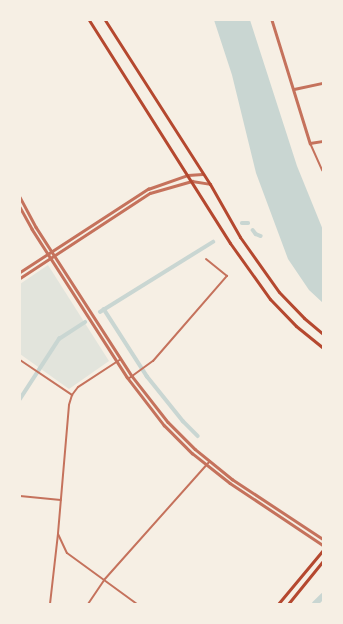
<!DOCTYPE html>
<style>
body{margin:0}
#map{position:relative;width:343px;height:624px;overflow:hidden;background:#f6efe4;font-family:Rubik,sans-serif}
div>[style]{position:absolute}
.green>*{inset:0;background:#e2e4dc}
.water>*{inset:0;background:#c9d6d2}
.canal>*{height:3.5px;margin:-1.75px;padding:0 1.75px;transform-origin:1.75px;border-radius:1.75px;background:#c9d6d2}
.river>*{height:5.5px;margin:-2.75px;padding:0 2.75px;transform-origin:2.75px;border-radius:2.75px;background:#c9d6d2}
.minor>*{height:2px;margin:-1px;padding:0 1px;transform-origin:1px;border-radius:1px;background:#c5725c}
.tertiary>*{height:2.5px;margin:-1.25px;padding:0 1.25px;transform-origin:1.25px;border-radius:1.25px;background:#c5725c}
.primary>*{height:3px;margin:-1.5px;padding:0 1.5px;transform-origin:1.5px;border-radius:1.5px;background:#b5482f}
span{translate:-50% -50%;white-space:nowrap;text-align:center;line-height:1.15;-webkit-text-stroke:4px #f6efe4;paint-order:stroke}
.frame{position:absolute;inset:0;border:21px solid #f6efe4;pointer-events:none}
</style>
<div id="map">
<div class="green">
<div style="clip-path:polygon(48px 265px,109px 361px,69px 389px,20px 354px,20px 284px)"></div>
</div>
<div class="water">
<div style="clip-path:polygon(214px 20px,250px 20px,297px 166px,323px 230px,323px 303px,309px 290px,288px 259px,256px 173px,232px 75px)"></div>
</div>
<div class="canal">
<div style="left:242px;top:223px;width:6px"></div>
<div style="left:253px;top:230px;width:5px;rotate:53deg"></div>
<div style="left:256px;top:234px;width:5px;rotate:22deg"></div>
<div style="left:104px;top:309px;width:80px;rotate:57.3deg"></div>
<div style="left:147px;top:376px;width:58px;rotate:51.3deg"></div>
<div style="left:183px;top:421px;width:21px;rotate:45deg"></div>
<div style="left:100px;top:312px;width:133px;rotate:-31.8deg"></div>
<div style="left:20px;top:399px;width:72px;rotate:-57deg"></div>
<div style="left:59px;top:339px;width:31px;rotate:-33deg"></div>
</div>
<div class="river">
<div style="left:315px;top:604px;width:11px;rotate:-45deg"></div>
</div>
<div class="minor">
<div style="left:310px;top:143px;width:30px;rotate:66deg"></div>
<div style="left:121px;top:359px;width:51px;rotate:146.9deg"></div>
<div style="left:78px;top:387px;width:10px;rotate:127deg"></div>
<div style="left:72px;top:395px;width:10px;rotate:107deg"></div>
<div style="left:69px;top:405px;width:129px;rotate:94.9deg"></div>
<div style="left:58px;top:534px;width:21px;rotate:65deg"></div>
<div style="left:67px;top:553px;width:87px;rotate:36.1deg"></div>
<div style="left:20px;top:360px;width:63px;rotate:33.9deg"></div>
<div style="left:128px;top:379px;width:31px;rotate:-36deg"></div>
<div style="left:153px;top:361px;width:113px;rotate:-49deg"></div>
<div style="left:227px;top:276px;width:27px;rotate:-141deg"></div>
<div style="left:20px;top:496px;width:41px;rotate:5.6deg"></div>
<div style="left:50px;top:604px;width:70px;rotate:-83.5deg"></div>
<div style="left:88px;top:604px;width:29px;rotate:-56deg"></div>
<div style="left:104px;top:580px;width:159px;rotate:-48.3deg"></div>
</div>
<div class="tertiary">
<div style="left:272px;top:20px;width:129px;rotate:72.8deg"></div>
<div style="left:310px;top:143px;width:13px;rotate:-9deg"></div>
<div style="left:294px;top:89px;width:30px;rotate:-12deg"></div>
<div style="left:20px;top:197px;width:34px;rotate:62deg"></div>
<div style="left:36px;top:227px;width:177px;rotate:57.2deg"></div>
<div style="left:132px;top:376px;width:58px;rotate:52deg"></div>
<div style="left:168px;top:422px;width:38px;rotate:45deg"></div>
<div style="left:195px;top:449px;width:48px;rotate:39deg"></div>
<div style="left:232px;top:479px;width:109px;rotate:33.4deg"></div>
<div style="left:20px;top:207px;width:25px;rotate:61deg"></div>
<div style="left:32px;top:229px;width:176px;rotate:57.3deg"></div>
<div style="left:127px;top:377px;width:61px;rotate:52.4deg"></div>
<div style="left:164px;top:425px;width:40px;rotate:45deg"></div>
<div style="left:192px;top:453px;width:48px;rotate:38.3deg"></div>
<div style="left:230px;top:483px;width:112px;rotate:33.7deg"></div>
<div style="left:20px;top:272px;width:153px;rotate:-33deg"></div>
<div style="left:148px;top:189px;width:42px;rotate:-19.3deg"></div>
<div style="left:188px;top:175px;width:14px;rotate:-4deg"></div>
<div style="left:20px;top:278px;width:155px;rotate:-33.2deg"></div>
<div style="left:150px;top:193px;width:44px;rotate:-15.9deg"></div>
<div style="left:192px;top:181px;width:18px;rotate:9deg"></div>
</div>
<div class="primary">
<div style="left:89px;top:20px;width:264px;rotate:57.7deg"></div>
<div style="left:230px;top:243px;width:69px;rotate:54.5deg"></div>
<div style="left:270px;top:299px;width:37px;rotate:46deg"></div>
<div style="left:296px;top:326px;width:35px;rotate:39deg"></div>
<div style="left:105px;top:20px;width:195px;rotate:57.4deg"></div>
<div style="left:210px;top:184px;width:61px;rotate:60.5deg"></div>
<div style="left:240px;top:237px;width:67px;rotate:54.7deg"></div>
<div style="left:279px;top:292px;width:36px;rotate:46deg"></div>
<div style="left:304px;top:318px;width:25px;rotate:40deg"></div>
<div style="left:278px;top:604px;width:70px;rotate:-50.2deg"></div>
<div style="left:288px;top:604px;width:55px;rotate:-50.9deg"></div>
</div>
<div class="frame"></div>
</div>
